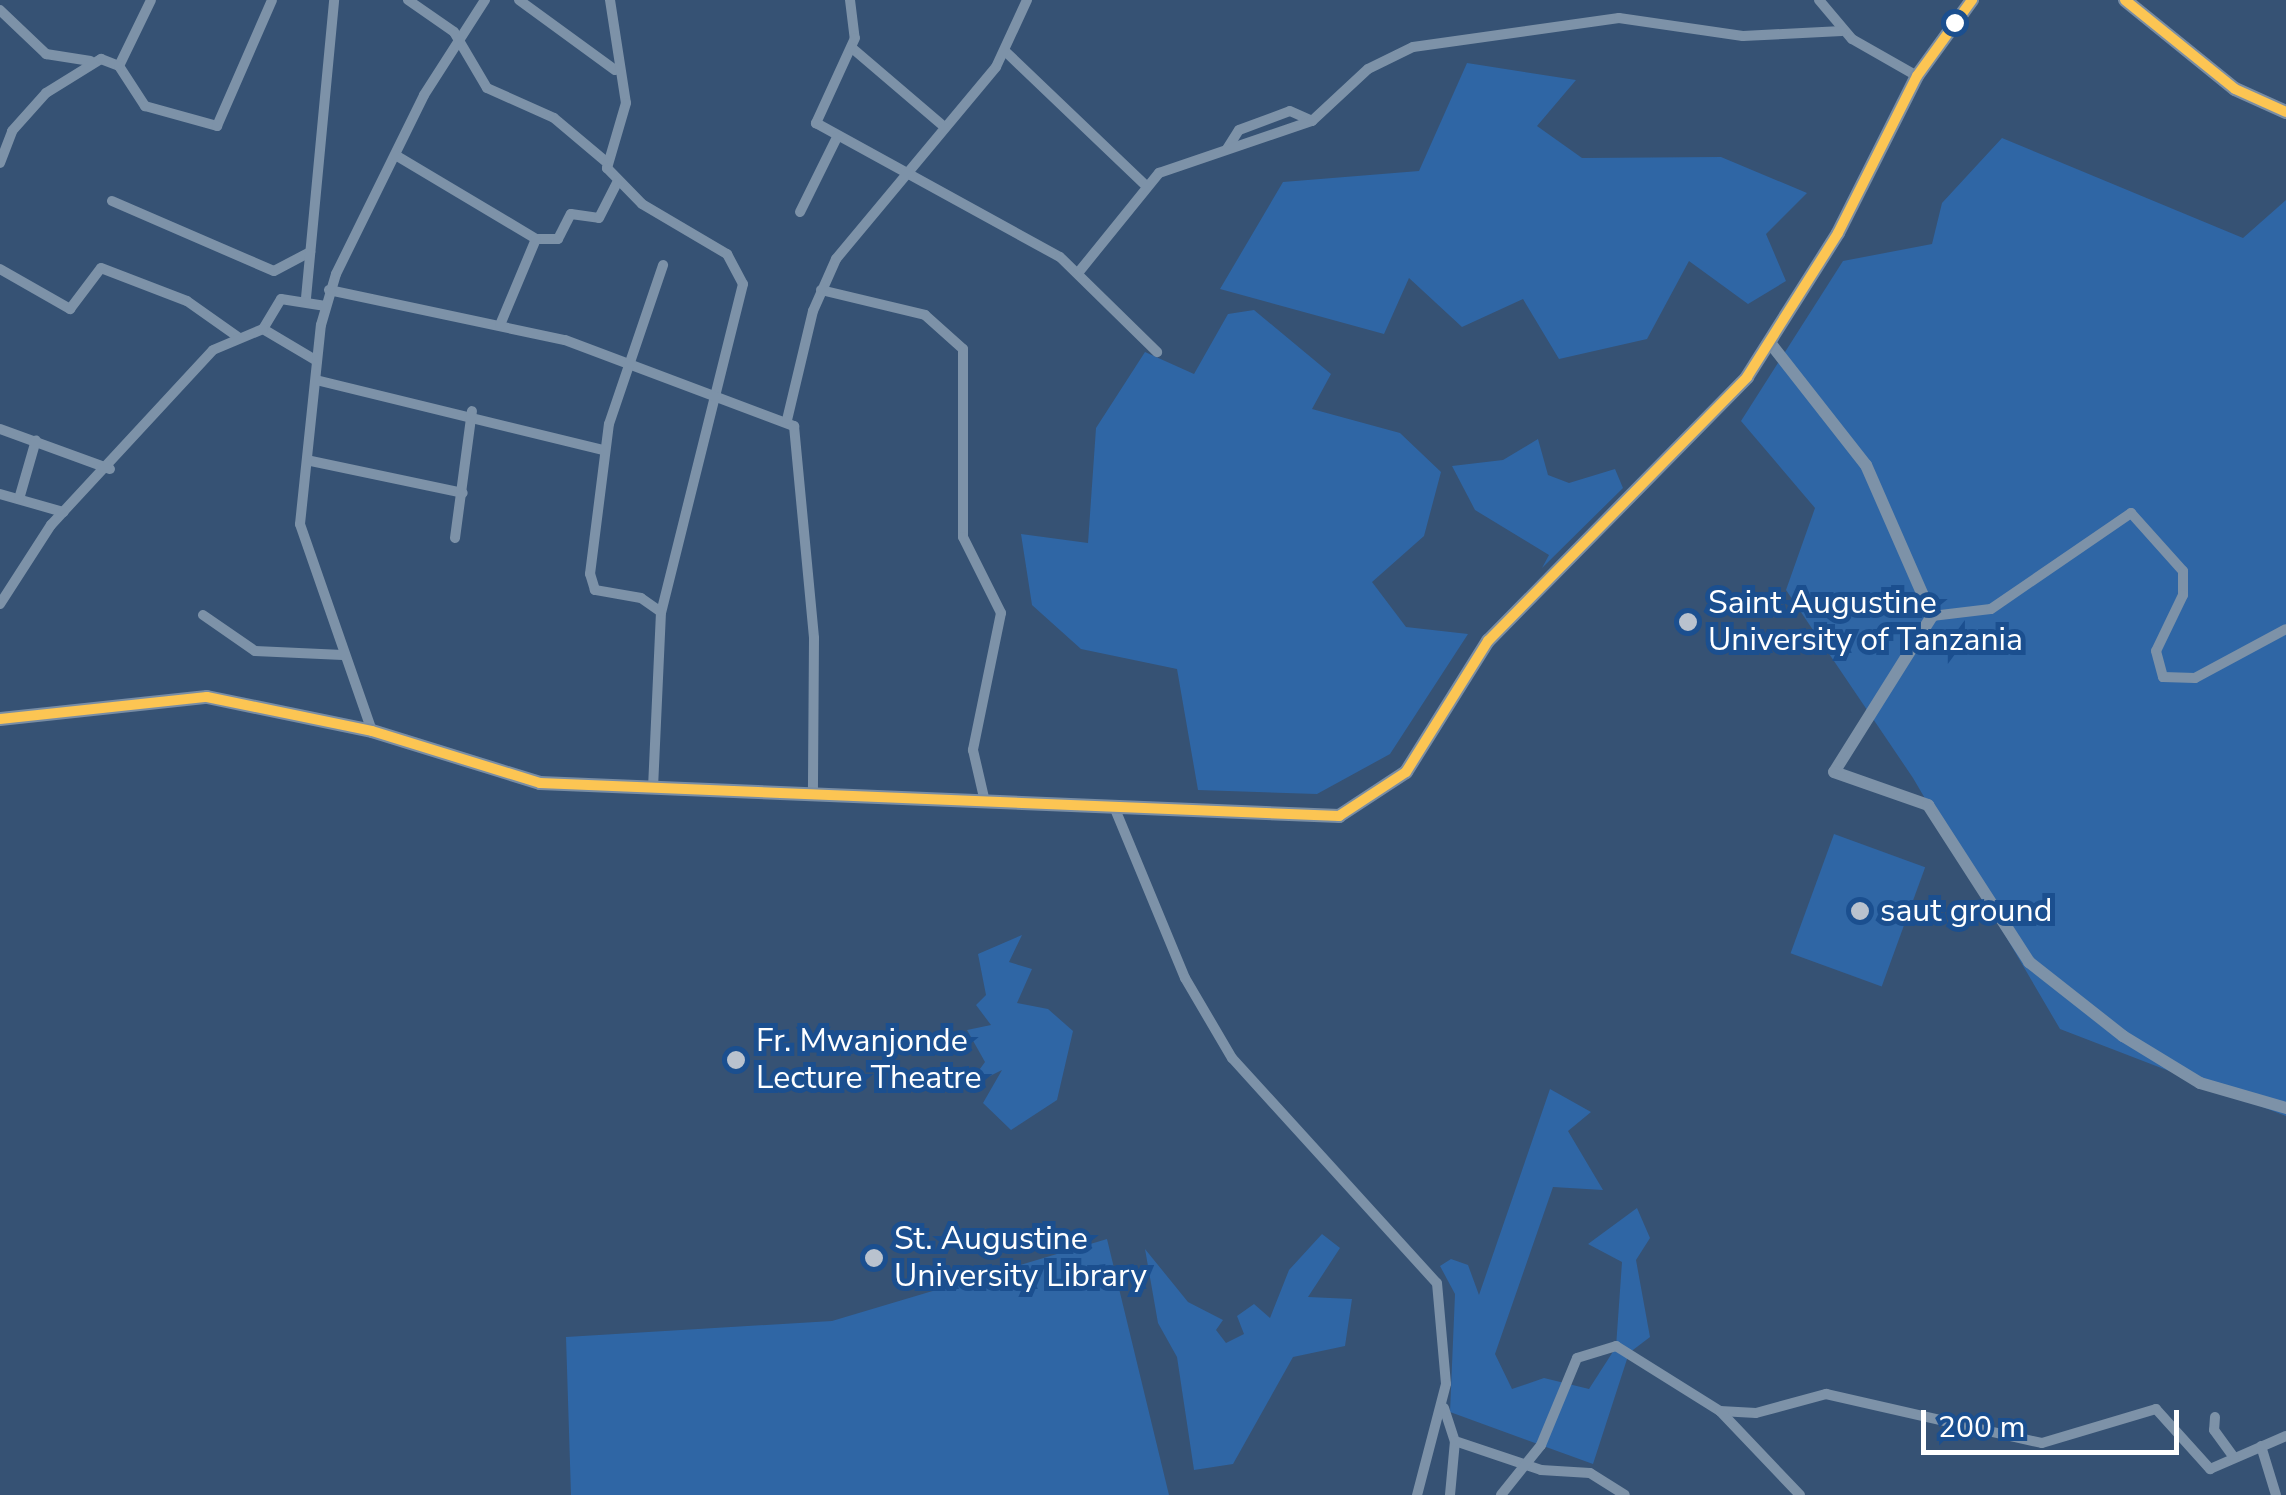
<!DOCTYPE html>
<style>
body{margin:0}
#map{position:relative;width:2286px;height:1495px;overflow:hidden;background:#365274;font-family:"Nunito Sans",sans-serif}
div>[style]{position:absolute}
.green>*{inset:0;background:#2f66a5;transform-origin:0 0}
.minor>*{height:10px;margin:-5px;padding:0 5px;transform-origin:5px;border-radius:5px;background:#7d92a8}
.tertiary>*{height:12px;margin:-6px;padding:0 6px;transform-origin:6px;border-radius:6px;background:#7d92a8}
.secondary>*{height:14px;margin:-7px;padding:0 7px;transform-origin:7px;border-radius:7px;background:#798da4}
.bus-1>*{height:10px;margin:-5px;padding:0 5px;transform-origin:5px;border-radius:5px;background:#fcc553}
.dots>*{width:28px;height:28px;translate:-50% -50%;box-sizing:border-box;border:5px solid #1b4f8f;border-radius:50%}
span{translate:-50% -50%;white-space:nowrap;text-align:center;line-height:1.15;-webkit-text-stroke:10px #1b4f8f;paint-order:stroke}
.poi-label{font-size:32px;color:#fff}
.left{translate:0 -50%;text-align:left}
.scale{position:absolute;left:1921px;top:1410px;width:258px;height:45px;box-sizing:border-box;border:5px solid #fff;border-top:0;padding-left:12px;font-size:30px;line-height:35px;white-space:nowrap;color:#fff;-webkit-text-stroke:8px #1b4f8f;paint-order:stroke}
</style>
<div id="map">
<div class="green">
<div style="clip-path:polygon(1467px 63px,1576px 80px,1537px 126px,1582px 158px,1721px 157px,1807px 193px,1766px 234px,1786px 281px,1748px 304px,1689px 261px,1647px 339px,1559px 359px,1523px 299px,1462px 327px,1409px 278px,1384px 334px,1220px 289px,1283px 182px,1419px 171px)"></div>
<div style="clip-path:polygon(2002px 138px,2243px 238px,2286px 200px,2286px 1116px,2060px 1029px,1913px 778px,1786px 590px,1815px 508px,1741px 421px,1843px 261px,1932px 244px,1942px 203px)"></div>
<div style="clip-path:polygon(1254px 310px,1331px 374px,1312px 409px,1400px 433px,1441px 472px,1424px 536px,1372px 582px,1406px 627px,1468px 634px,1390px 754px,1317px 794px,1198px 790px,1177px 669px,1081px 649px,1032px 605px,1021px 534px,1088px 543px,1096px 428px,1145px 352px,1194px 374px,1228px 314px)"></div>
<div style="clip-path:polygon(1538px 439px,1548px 475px,1569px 483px,1615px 469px,1623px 488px,1542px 568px,1549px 555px,1475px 510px,1452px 466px,1503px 460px)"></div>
<div style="left:1834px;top:834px;width:97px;height:127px;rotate:20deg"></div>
<div style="clip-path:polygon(1022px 935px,1009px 962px,1032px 969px,1017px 1003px,1048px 1009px,1073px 1031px,1057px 1100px,1011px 1130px,983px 1103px,1002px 1070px,966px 1088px,985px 1062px,967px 1030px,991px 1025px,976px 1005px,986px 995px,978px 954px)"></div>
<div style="clip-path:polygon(1550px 1089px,1591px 1112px,1568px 1131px,1603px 1190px,1553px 1187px,1495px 1354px,1512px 1389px,1544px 1378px,1589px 1389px,1616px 1347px,1622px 1262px,1588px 1244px,1637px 1208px,1650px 1238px,1636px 1260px,1650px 1337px,1629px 1353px,1593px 1464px,1450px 1412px,1455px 1294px,1440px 1266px,1451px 1259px,1468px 1265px,1479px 1295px)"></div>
<div style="clip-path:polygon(1322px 1234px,1340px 1248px,1308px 1297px,1352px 1299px,1345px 1346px,1293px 1357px,1233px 1464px,1194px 1470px,1177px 1357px,1158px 1323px,1145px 1249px,1188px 1302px,1223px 1320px,1216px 1330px,1226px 1343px,1244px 1334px,1237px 1316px,1254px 1304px,1270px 1318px,1289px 1270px)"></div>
<div style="clip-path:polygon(1107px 1239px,1169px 1495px,571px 1495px,566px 1337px,832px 1321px)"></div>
</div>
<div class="minor">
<div style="left:408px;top:0;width:56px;rotate:34.8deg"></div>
<div style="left:454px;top:32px;width:65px;rotate:59.5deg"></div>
<div style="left:487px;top:88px;width:73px;rotate:24.1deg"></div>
<div style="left:554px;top:118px;width:67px;rotate:40.1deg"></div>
<div style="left:519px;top:0;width:119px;rotate:36.1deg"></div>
<div style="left:610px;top:0;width:104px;rotate:81.2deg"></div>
<div style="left:626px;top:103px;width:68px;rotate:106.3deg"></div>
<div style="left:607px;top:168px;width:50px;rotate:45.8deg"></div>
<div style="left:642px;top:204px;width:99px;rotate:30.5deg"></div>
<div style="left:727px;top:254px;width:34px;rotate:62deg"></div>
<div style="left:743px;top:284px;width:338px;rotate:104deg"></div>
<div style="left:661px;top:612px;width:177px;rotate:92.6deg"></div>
<div style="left:850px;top:0;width:38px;rotate:83deg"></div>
<div style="left:855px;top:38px;width:94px;rotate:114.6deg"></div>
<div style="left:816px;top:123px;width:278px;rotate:28.8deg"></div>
<div style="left:1060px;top:257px;width:136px;rotate:44.4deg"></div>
<div style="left:1819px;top:0;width:51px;rotate:49.8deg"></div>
<div style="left:1852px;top:39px;width:75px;rotate:29.6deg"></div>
<div style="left:0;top:10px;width:64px;rotate:43.7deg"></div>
<div style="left:46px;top:54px;width:45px;rotate:9deg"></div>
<div style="left:852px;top:48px;width:117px;rotate:40.5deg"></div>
<div style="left:1006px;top:52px;width:192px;rotate:43.7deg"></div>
<div style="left:119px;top:66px;width:73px;rotate:-64.1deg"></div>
<div style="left:1227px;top:149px;width:22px;rotate:-58deg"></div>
<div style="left:1239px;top:130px;width:54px;rotate:-20.4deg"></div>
<div style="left:1290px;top:111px;width:24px;rotate:24deg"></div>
<div style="left:397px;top:156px;width:162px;rotate:30.8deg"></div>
<div style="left:536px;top:239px;width:22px"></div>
<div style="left:558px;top:239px;width:28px;rotate:-63deg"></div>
<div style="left:571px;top:214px;width:28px;rotate:8deg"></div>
<div style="left:599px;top:218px;width:39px;rotate:-63deg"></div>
<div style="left:0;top:163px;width:34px;rotate:-69deg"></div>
<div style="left:12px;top:131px;width:51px;rotate:-48.2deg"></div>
<div style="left:46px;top:93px;width:65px;rotate:-31.7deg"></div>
<div style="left:101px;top:59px;width:19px;rotate:21deg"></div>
<div style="left:119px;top:66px;width:48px;rotate:57deg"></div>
<div style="left:145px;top:106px;width:75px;rotate:15.5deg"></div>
<div style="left:217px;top:126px;width:137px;rotate:-66.4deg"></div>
<div style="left:112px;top:201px;width:176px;rotate:23.4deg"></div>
<div style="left:274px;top:271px;width:41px;rotate:-27.8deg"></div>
<div style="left:800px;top:212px;width:84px;rotate:-63.7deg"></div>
<div style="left:0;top:269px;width:81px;rotate:29.7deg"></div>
<div style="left:70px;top:309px;width:51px;rotate:-52.9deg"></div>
<div style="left:101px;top:268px;width:92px;rotate:21deg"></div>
<div style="left:187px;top:301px;width:62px;rotate:35.2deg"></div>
<div style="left:1078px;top:273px;width:129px;rotate:-51deg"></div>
<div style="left:1159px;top:173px;width:162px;rotate:-18.8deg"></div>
<div style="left:1312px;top:121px;width:76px;rotate:-42.9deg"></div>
<div style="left:1368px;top:69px;width:50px;rotate:-26.1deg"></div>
<div style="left:1413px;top:47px;width:208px;rotate:-8deg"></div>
<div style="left:1619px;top:18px;width:125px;rotate:8.3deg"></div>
<div style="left:1743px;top:36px;width:99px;rotate:-2.9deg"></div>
<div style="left:329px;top:290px;width:241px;rotate:12deg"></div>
<div style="left:565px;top:340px;width:245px;rotate:20.6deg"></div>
<div style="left:794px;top:426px;width:213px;rotate:84.6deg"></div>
<div style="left:814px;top:638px;width:156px;rotate:90.4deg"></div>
<div style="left:821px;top:290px;width:107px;rotate:13.5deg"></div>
<div style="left:925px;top:315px;width:51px;rotate:41.8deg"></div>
<div style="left:963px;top:349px;width:188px;rotate:90deg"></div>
<div style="left:963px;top:537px;width:85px;rotate:63.4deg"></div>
<div style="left:1001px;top:613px;width:140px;rotate:101.6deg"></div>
<div style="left:973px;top:750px;width:53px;rotate:77deg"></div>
<div style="left:306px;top:298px;width:299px;rotate:-84.6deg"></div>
<div style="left:500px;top:325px;width:93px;rotate:-67.3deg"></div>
<div style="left:317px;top:361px;width:63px;rotate:-149.3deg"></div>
<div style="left:263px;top:329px;width:35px;rotate:-59deg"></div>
<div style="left:281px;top:299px;width:45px;rotate:9deg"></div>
<div style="left:316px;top:380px;width:295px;rotate:13.7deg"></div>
<div style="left:787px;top:420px;width:112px;rotate:-76.6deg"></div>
<div style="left:813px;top:311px;width:57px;rotate:-66.1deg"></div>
<div style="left:836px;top:259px;width:250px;rotate:-50.2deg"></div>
<div style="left:996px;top:67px;width:74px;rotate:-65.2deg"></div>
<div style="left:0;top:429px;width:117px;rotate:20deg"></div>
<div style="left:311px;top:461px;width:155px;rotate:11.9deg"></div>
<div style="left:0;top:494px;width:66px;rotate:15.9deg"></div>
<div style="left:19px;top:499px;width:61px;rotate:-73.9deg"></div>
<div style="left:455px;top:538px;width:128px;rotate:-82.4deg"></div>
<div style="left:0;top:604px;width:94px;rotate:-57.2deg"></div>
<div style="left:51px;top:525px;width:238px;rotate:-47.2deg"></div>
<div style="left:213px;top:350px;width:54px;rotate:-22.8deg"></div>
<div style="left:661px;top:612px;width:24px;rotate:-145deg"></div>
<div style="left:641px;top:598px;width:47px;rotate:-170.1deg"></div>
<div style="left:595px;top:590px;width:17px;rotate:-107deg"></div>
<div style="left:590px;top:574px;width:151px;rotate:-82.8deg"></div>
<div style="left:609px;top:424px;width:168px;rotate:-71.2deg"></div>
<div style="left:203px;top:615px;width:63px;rotate:34.7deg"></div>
<div style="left:255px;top:651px;width:88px;rotate:2.6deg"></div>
<div style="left:1932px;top:616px;width:59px;rotate:-6.8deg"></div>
<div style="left:1991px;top:609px;width:170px;rotate:-34.4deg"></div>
<div style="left:2131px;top:513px;width:78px;rotate:48.1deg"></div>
<div style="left:2183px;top:571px;width:24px;rotate:90deg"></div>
<div style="left:2183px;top:595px;width:62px;rotate:115.7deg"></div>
<div style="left:2156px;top:651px;width:27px;rotate:75deg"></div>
<div style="left:2163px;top:677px;width:32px;rotate:2deg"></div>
<div style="left:2195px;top:678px;width:103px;rotate:-28.3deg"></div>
<div style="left:372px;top:731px;width:219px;rotate:-109.2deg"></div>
<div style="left:300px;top:524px;width:200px;rotate:-84deg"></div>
<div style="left:321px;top:325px;width:53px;rotate:-73.6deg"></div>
<div style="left:336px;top:274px;width:199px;rotate:-63.8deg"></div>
<div style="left:424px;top:95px;width:113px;rotate:-57.3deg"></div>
<div style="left:1115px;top:809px;width:183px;rotate:67.5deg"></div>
<div style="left:1185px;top:978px;width:93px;rotate:59.6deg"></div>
<div style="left:1232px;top:1058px;width:304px;rotate:47.7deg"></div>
<div style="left:1437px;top:1283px;width:101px;rotate:84.9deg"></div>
<div style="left:1446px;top:1384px;width:115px;rotate:104.6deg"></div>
<div style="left:1444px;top:1408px;width:35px;rotate:72deg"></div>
<div style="left:1455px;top:1441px;width:54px;rotate:95.3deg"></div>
<div style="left:1720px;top:1411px;width:36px;rotate:3deg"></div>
<div style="left:1756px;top:1413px;width:73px;rotate:-15.2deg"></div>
<div style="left:1826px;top:1394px;width:221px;rotate:12.8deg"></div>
<div style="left:2042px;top:1443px;width:119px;rotate:-16.6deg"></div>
<div style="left:2156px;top:1409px;width:81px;rotate:48deg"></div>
<div style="left:2210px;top:1469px;width:83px;rotate:-23.5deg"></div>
<div style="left:2215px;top:1417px;width:13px;rotate:94deg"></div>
<div style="left:2214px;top:1430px;width:34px;rotate:54deg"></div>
<div style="left:1455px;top:1441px;width:91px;rotate:18.6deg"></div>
<div style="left:1541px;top:1470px;width:49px;rotate:3.5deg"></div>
<div style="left:1590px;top:1473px;width:41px;rotate:32.2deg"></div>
<div style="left:2261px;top:1446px;width:51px;rotate:73deg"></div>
<div style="left:1501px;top:1495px;width:64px;rotate:-51.3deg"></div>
<div style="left:1541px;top:1445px;width:94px;rotate:-67.5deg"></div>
<div style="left:1577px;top:1358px;width:41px;rotate:-17.1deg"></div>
<div style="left:1616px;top:1346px;width:123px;rotate:32deg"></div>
<div style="left:1720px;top:1411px;width:116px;rotate:46.4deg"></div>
</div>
<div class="tertiary">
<div style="left:1771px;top:344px;width:154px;rotate:51.9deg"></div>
<div style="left:1866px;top:465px;width:165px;rotate:66.4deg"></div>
<div style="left:1932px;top:616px;width:184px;rotate:122.1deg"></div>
<div style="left:1834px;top:772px;width:100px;rotate:19.3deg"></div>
<div style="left:1928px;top:805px;width:187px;rotate:57.2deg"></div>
<div style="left:2029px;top:962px;width:120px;rotate:38.2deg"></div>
<div style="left:2123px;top:1036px;width:90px;rotate:31.4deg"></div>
<div style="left:2200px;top:1083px;width:90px;rotate:16.2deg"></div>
</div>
<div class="secondary">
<div style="left:2125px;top:0;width:141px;rotate:39deg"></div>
<div style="left:2235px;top:89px;width:56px;rotate:24.3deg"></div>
<div style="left:0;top:719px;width:208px;rotate:-6.1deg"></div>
<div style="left:207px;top:697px;width:168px;rotate:11.6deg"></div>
<div style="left:372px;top:731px;width:176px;rotate:17.2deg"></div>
<div style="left:540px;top:783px;width:800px;rotate:2.37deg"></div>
<div style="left:1339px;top:816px;width:80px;rotate:-33.3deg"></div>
<div style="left:1406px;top:772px;width:155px;rotate:-58deg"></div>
<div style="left:1488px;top:641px;width:370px;rotate:-45.5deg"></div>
<div style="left:1747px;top:377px;width:170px;rotate:-57.7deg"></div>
<div style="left:1838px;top:233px;width:176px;rotate:-63.3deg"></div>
<div style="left:1917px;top:76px;width:94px;rotate:-54.1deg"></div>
</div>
<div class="bus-1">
<div style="left:2125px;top:0;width:141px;rotate:39deg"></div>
<div style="left:2235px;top:89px;width:56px;rotate:24.3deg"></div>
<div style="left:0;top:719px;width:208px;rotate:-6.1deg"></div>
<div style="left:207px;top:697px;width:168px;rotate:11.6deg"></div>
<div style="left:372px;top:731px;width:176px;rotate:17.2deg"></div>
<div style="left:540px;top:783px;width:800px;rotate:2.37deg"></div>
<div style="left:1339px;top:816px;width:80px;rotate:-33.3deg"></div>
<div style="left:1406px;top:772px;width:155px;rotate:-58deg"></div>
<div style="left:1488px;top:641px;width:370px;rotate:-45.5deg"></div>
<div style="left:1747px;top:377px;width:170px;rotate:-57.7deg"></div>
<div style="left:1838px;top:233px;width:176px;rotate:-63.3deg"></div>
<div style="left:1917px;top:76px;width:94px;rotate:-54.1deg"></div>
</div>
<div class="dots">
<div style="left:1955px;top:23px;background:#fff"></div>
<div style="left:1688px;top:622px;background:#b9c2ce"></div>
<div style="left:1860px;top:911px;background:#b9c2ce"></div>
<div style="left:736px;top:1060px;background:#b9c2ce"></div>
<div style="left:874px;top:1258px;background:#b9c2ce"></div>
</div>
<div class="poi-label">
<span class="left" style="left:1708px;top:622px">Saint Augustine<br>University of Tanzania</span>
<span class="left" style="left:1880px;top:911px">saut ground</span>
<span class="left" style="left:756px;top:1060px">Fr. Mwanjonde<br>Lecture Theatre</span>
<span class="left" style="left:894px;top:1258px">St. Augustine<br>University Library</span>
</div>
<div class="scale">200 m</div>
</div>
